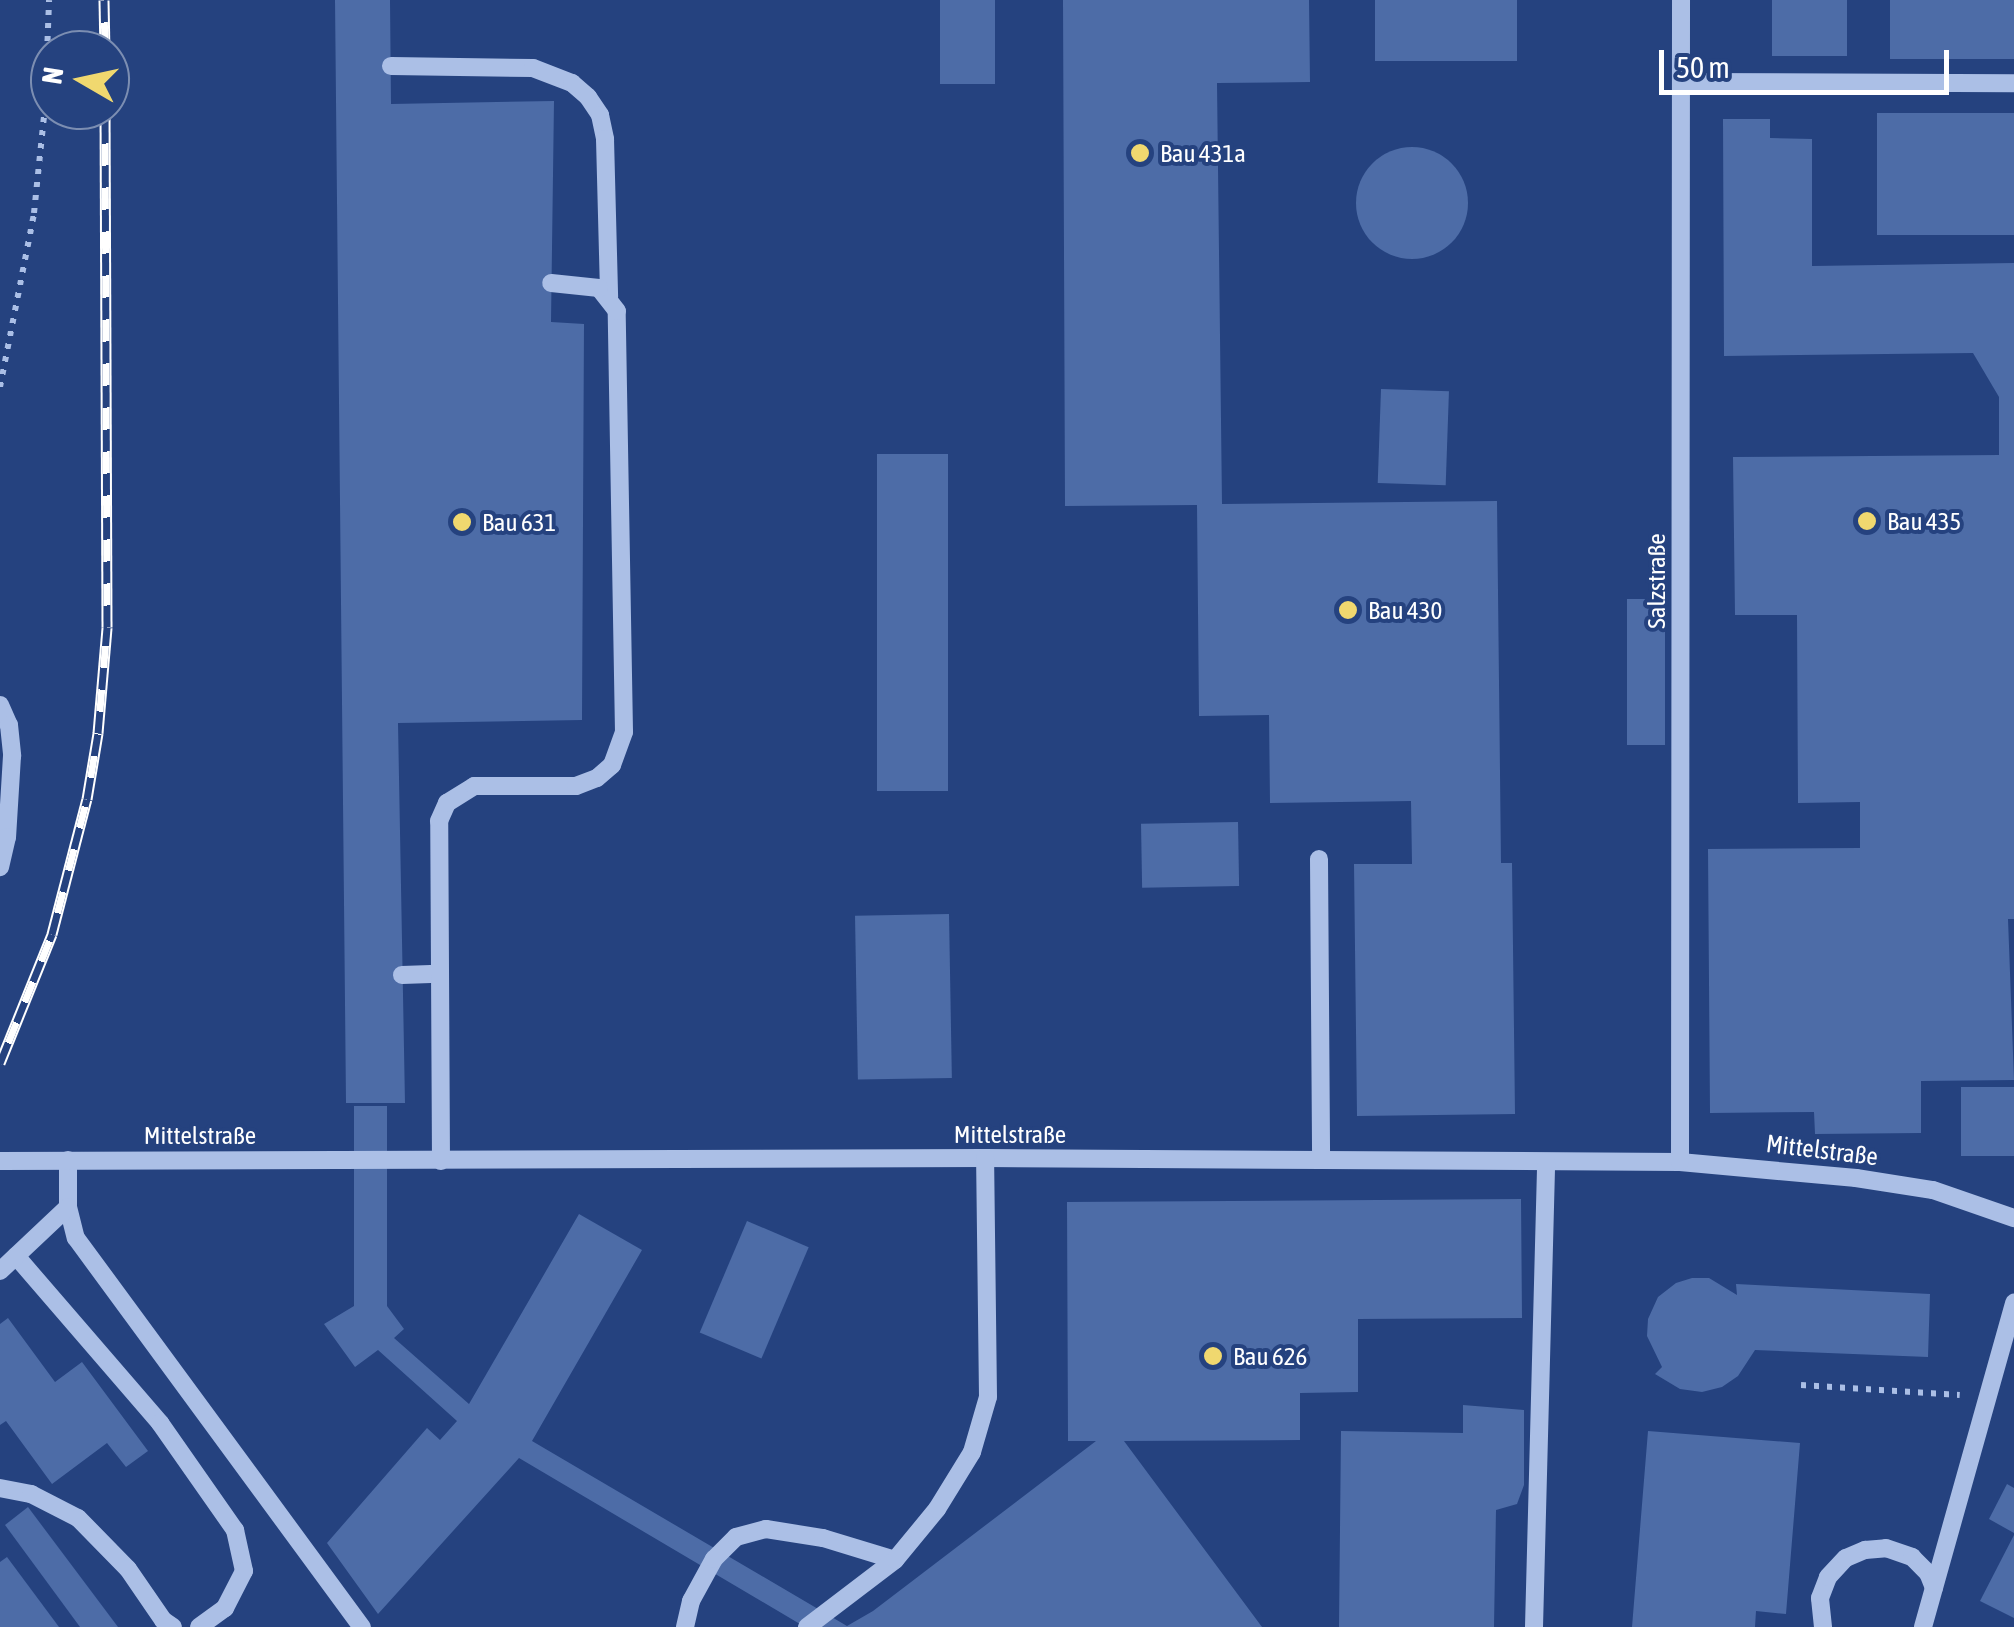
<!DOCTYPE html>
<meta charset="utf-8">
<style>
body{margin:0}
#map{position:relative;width:2014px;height:1627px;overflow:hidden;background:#25427f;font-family:"Asap Condensed",sans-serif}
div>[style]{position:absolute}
.building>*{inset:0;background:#4d6ca7;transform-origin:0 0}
.round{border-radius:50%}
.path>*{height:6px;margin-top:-3px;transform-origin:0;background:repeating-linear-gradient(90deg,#abbfe6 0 5px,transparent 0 13px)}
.minor>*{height:18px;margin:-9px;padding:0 9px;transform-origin:9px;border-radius:9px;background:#abbfe6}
.rail>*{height:11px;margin-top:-5.5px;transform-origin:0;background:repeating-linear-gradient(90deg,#25427f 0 22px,#fff 0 44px);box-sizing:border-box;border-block:2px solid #fff}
.dots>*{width:28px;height:28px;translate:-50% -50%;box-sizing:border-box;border:5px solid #25427f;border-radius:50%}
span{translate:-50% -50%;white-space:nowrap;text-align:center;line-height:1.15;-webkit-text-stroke:8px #25427f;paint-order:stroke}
.poi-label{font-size:25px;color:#fff}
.left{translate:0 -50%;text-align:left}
.street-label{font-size:25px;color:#fff}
.north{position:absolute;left:30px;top:30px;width:100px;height:100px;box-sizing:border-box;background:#25427f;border:2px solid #7c8eb2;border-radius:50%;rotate:279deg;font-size:28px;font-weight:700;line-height:40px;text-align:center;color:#fff}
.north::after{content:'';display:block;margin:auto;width:35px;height:45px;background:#f0d86f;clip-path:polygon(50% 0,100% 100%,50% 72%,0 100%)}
.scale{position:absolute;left:1659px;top:50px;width:290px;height:45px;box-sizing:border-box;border:5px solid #fff;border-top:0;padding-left:12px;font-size:30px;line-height:35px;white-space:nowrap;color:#fff;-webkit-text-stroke:8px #25427f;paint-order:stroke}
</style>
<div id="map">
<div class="building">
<div style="clip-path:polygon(335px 0,390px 0,391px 104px,554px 101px,551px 322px,584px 324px,582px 720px,398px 723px,405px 1103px,346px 1103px)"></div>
<div style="left:940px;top:0;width:55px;height:84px"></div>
<div style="clip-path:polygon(1063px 0,1309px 0,1310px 82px,1217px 83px,1222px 504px,1497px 501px,1501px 863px,1512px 863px,1515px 1114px,1357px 1116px,1354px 864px,1412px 864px,1411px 801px,1270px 803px,1269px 715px,1199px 716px,1197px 505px,1065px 506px)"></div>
<div style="left:1375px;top:0;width:142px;height:61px"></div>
<div style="left:1772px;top:0;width:75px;height:56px"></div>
<div style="left:1890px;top:0;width:124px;height:59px"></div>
<div style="left:1877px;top:113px;width:137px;height:122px"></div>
<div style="clip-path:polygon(1723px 119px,1770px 119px,1770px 138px,1812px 139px,1812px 266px,2014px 263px,2014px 919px,2008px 919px,2014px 1080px,1921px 1081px,1921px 1133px,1815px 1134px,1814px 1112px,1710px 1113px,1708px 849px,1860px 848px,1860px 802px,1798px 803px,1797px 615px,1735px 615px,1733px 457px,1999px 455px,1999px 397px,1973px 353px,1724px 356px)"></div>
<div class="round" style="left:1356px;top:147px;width:112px;height:112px"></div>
<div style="left:1381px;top:389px;width:68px;height:94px;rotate:2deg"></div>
<div style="left:948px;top:454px;width:337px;height:71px;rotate:90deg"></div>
<div style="left:1665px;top:599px;width:146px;height:38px;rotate:90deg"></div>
<div style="left:1238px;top:822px;width:64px;height:97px;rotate:89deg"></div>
<div style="left:949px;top:914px;width:164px;height:94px;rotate:89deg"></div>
<div style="left:1961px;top:1087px;width:53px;height:69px"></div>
<div style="clip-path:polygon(354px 1106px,387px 1106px,387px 1306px,404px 1329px,394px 1338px,469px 1404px,579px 1214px,642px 1250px,532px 1441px,847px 1626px,873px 1611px,1096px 1441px,1068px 1441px,1067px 1202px,1521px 1199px,1522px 1318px,1358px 1319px,1358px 1392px,1300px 1393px,1300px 1440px,1124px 1441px,1262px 1627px,805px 1627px,519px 1458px,378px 1614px,327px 1543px,427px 1428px,440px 1440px,457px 1421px,378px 1350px,355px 1367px,324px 1324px,354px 1306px)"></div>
<div style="left:747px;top:1221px;width:67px;height:121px;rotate:23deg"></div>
<div style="clip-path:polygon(1692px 1278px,1709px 1278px,1737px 1295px,1736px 1284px,1930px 1294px,1928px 1357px,1755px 1350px,1738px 1376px,1722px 1387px,1702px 1392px,1680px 1389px,1655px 1374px,1662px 1367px,1647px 1336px,1648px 1319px,1658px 1297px,1676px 1283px)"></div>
<div style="clip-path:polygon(8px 1318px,55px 1382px,82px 1362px,148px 1451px,126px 1467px,107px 1443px,52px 1484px,6px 1421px,0 1425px,0 1324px)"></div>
<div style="clip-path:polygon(1463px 1405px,1524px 1410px,1524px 1485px,1517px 1504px,1496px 1510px,1494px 1627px,1339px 1627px,1341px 1431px,1463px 1433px)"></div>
<div style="clip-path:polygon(1648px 1431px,1800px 1443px,1786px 1614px,1756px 1611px,1755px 1627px,1632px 1627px)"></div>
<div style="clip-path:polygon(2007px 1484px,2014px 1488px,2014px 1533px,1989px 1519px)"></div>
<div style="clip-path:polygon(28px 1507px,118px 1627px,80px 1627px,5px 1525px)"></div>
<div style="clip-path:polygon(2014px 1535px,2014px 1618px,1980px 1601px)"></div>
<div style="clip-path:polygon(7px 1557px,59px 1627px,0 1627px,0 1562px)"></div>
</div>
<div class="path">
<div style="left:0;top:387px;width:177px;rotate:-78.9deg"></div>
<div style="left:34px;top:213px;width:108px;rotate:-84.1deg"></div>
<div style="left:45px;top:106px;width:106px;rotate:-87.8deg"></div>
<div style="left:1801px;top:1385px;width:159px;rotate:3.6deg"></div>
</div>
<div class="minor">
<div style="left:391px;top:66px;width:142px;rotate:0.8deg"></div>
<div style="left:533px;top:68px;width:42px;rotate:21deg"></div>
<div style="left:572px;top:83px;width:21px;rotate:41deg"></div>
<div style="left:588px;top:97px;width:22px;rotate:56deg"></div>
<div style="left:600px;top:115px;width:25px;rotate:78deg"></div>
<div style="left:605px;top:139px;width:158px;rotate:88.5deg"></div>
<div style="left:1681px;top:82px;width:333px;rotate:0.2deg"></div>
<div style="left:0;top:705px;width:22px;rotate:66deg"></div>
<div style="left:9px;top:725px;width:31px;rotate:84deg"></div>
<div style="left:12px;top:756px;width:81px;rotate:93.5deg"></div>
<div style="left:7px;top:837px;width:31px;rotate:103deg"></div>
<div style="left:1319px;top:859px;width:301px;rotate:89.6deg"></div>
<div style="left:402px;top:975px;width:36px;rotate:-2deg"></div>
<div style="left:68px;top:1160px;width:47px;rotate:90deg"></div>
<div style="left:68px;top:1207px;width:32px;rotate:76deg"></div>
<div style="left:76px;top:1238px;width:483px;rotate:53.7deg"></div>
<div style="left:0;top:1161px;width:985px;rotate:-0.17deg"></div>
<div style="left:985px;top:1158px;width:695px;rotate:0.33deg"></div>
<div style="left:1680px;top:1162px;width:177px;rotate:5.2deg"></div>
<div style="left:1856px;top:1178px;width:78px;rotate:8.9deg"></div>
<div style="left:1933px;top:1190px;width:86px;rotate:19.1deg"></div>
<div style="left:441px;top:1161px;width:340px;rotate:-90.3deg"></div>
<div style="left:439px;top:821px;width:20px;rotate:-66deg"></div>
<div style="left:447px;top:803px;width:32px;rotate:-32deg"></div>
<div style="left:474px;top:786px;width:102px"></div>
<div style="left:576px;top:786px;width:22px;rotate:-21deg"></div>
<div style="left:597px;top:778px;width:20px;rotate:-41deg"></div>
<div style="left:612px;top:765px;width:35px;rotate:-70deg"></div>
<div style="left:624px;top:732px;width:421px;rotate:-91deg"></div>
<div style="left:617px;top:311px;width:29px;rotate:-128deg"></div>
<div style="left:599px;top:288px;width:48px;rotate:-174.1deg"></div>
<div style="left:1680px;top:1162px;width:1162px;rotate:-89.95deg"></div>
<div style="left:16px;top:1256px;width:221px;rotate:49.2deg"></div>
<div style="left:160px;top:1423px;width:131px;rotate:55deg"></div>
<div style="left:235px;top:1530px;width:42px;rotate:77.6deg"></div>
<div style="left:244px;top:1571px;width:42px;rotate:117.2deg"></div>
<div style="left:225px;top:1608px;width:32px;rotate:144deg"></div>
<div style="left:0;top:1271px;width:93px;rotate:-43.3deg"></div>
<div style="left:0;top:1488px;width:32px;rotate:11deg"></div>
<div style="left:31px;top:1494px;width:53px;rotate:27.1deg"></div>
<div style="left:78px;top:1518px;width:71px;rotate:45.6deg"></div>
<div style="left:128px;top:1569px;width:62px;rotate:55.5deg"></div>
<div style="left:163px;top:1620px;width:12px;rotate:35deg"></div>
<div style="left:685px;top:1627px;width:27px;rotate:-77deg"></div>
<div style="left:691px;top:1601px;width:48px;rotate:-61.3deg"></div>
<div style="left:714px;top:1559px;width:31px;rotate:-45deg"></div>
<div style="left:736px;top:1537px;width:31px;rotate:-15deg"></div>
<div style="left:766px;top:1529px;width:58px;rotate:9deg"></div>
<div style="left:823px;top:1538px;width:75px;rotate:17deg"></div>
<div style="left:807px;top:1627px;width:111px;rotate:-37.3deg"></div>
<div style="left:895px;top:1560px;width:66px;rotate:-50.5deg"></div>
<div style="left:937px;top:1509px;width:67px;rotate:-58.4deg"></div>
<div style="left:972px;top:1452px;width:57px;rotate:-73.8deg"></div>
<div style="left:988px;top:1397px;width:239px;rotate:-90.7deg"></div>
<div style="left:1534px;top:1627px;width:465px;rotate:-88.5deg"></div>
<div style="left:1823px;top:1627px;width:29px;rotate:-96deg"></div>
<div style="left:1820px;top:1598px;width:22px;rotate:-69deg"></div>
<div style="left:1828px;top:1577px;width:26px;rotate:-47deg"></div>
<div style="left:1846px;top:1558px;width:21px;rotate:-23deg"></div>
<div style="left:1865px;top:1550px;width:21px;rotate:-5deg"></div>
<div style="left:1886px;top:1548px;width:28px;rotate:19deg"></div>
<div style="left:1912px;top:1557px;width:23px;rotate:45deg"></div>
<div style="left:1928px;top:1573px;width:16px;rotate:68deg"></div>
<div style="left:1923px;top:1627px;width:337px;rotate:-74.3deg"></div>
</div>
<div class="rail">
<div style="left:104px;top:0;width:50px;rotate:88.9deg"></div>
<div style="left:0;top:1063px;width:139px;rotate:-68deg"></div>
<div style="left:52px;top:934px;width:139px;rotate:-75.5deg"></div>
<div style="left:87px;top:799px;width:67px;rotate:-80.5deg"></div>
<div style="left:98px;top:733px;width:106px;rotate:-85.1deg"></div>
<div style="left:107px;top:627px;width:517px;rotate:-90.22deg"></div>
</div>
<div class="dots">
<div style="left:1140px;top:153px;background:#f0d86f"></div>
<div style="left:1867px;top:521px;background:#f0d86f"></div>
<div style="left:462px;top:522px;background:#f0d86f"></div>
<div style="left:1348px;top:610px;background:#f0d86f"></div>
<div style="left:1213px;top:1356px;background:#f0d86f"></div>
</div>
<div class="poi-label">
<span class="left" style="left:1160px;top:153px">Bau 431a</span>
<span class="left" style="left:1887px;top:521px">Bau 435</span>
<span class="left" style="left:482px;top:522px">Bau 631</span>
<span class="left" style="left:1368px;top:610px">Bau 430</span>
<span class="left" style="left:1233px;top:1356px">Bau 626</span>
</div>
<div class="street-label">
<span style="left:1656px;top:581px;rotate:-90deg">Salzstraße</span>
<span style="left:1010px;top:1134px">Mittelstraße</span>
<span style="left:200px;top:1135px">Mittelstraße</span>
<span style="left:1822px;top:1150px;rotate:7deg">Mittelstraße</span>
</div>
<div class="north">N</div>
<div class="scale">50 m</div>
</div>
